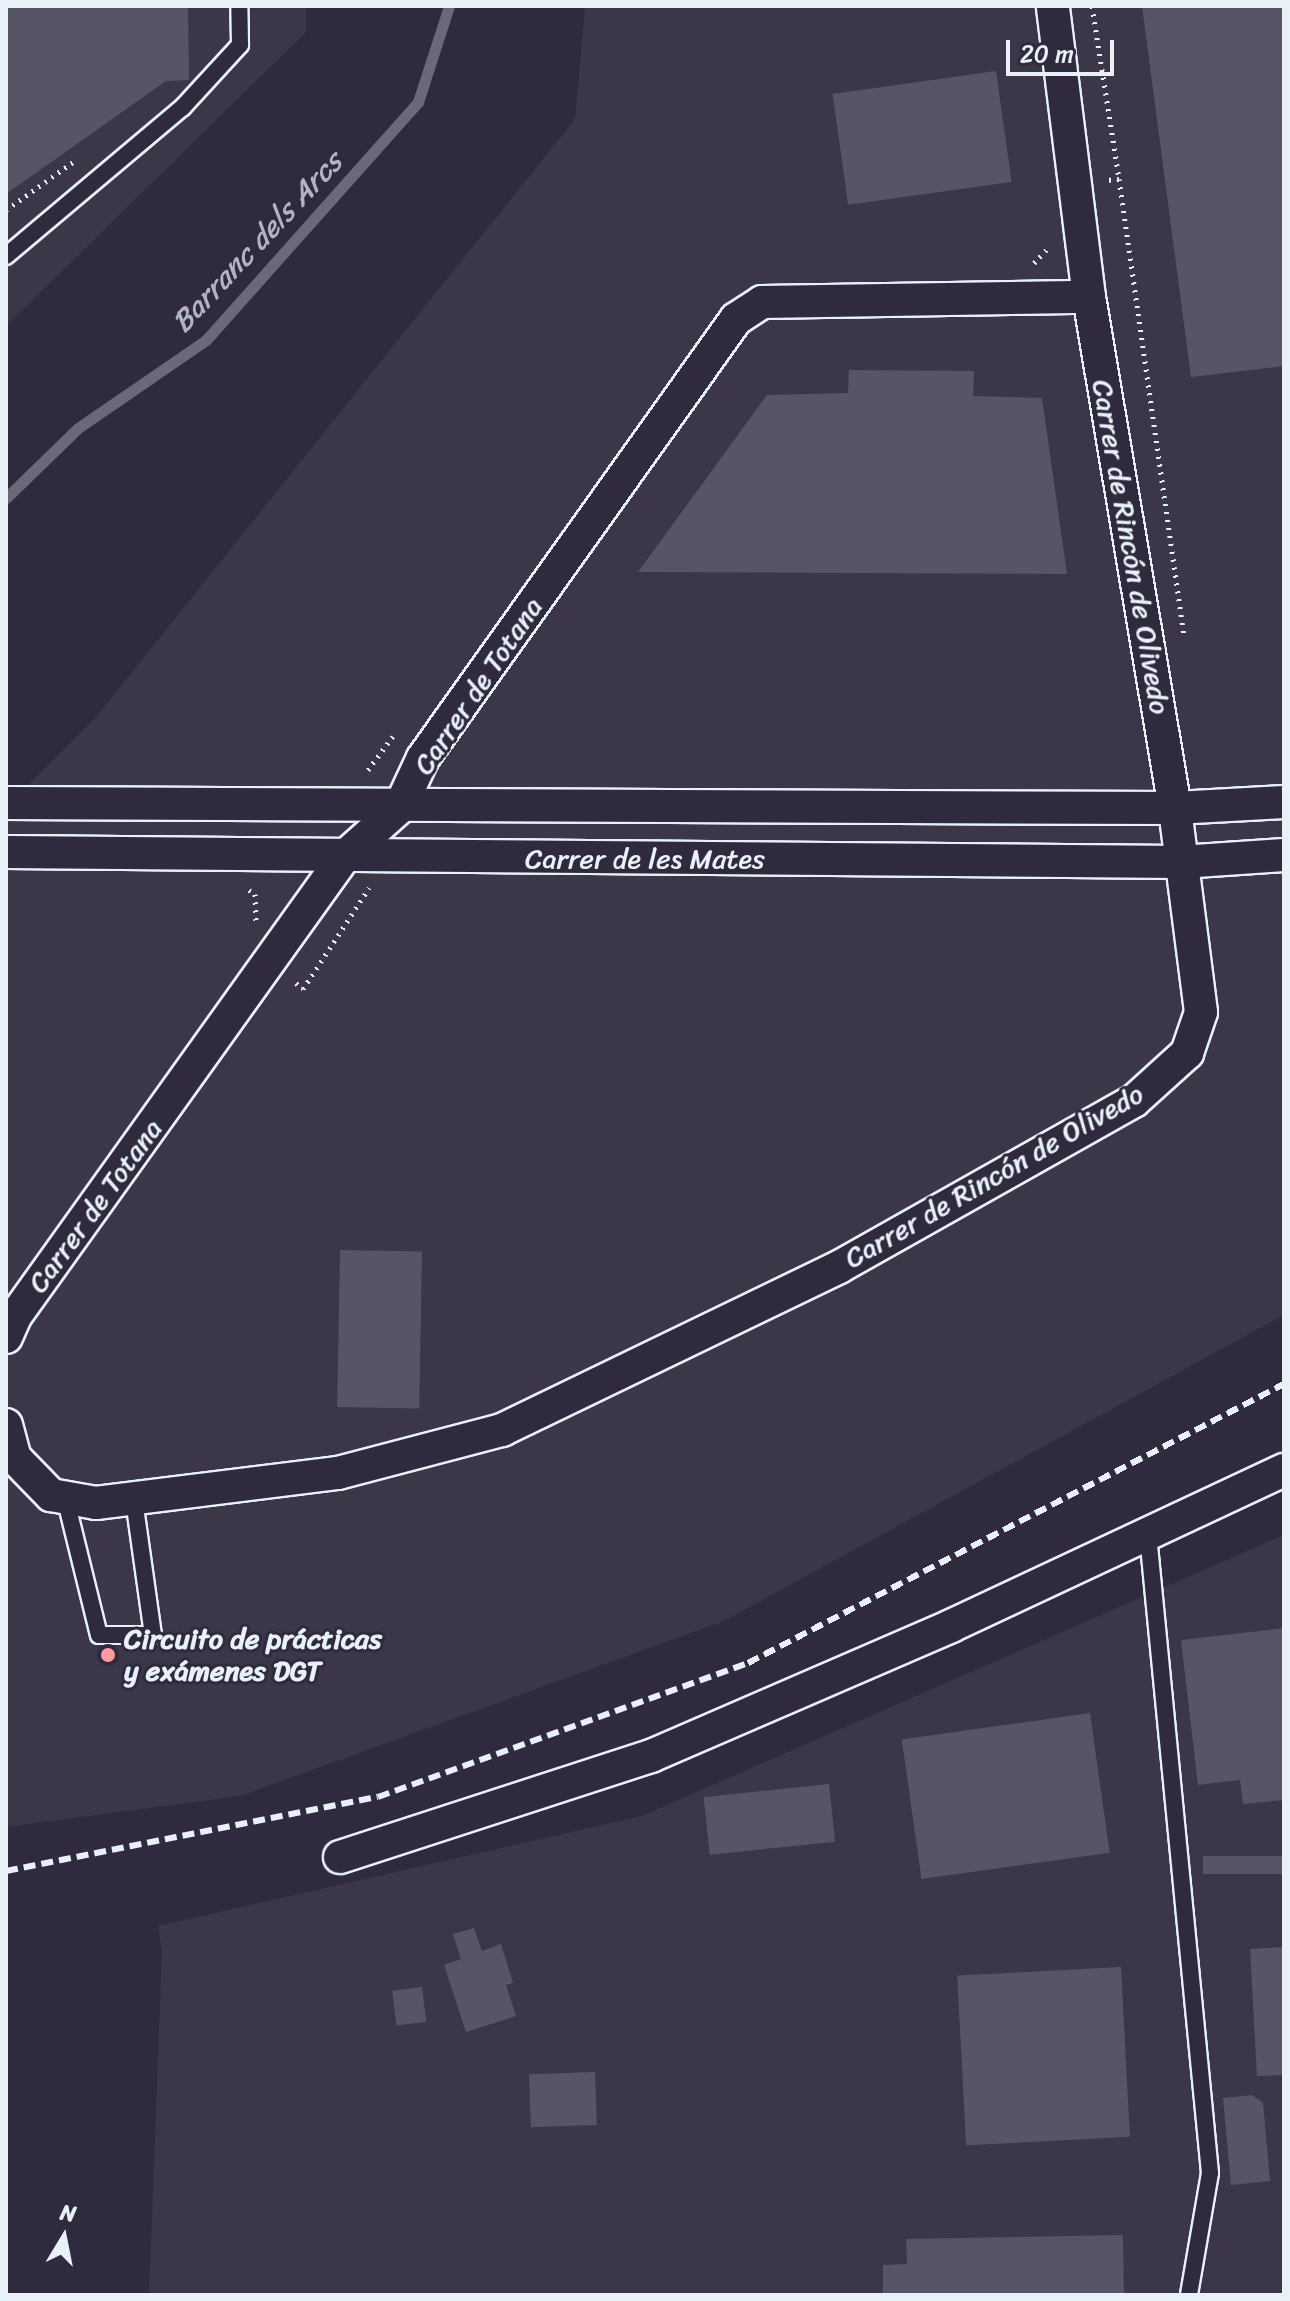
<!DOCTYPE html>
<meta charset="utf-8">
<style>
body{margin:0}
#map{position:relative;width:1290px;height:2301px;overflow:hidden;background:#2f2a3d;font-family:Sriracha,sans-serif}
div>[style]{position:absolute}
.built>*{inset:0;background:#3b3749}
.stream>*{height:11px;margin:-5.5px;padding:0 5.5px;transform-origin:5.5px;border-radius:5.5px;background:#696978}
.building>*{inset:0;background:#575565;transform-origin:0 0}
.path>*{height:5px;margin-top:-2.5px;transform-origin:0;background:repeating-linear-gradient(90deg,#e8f1f8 0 2px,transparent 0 8px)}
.roads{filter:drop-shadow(2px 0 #e8f1f8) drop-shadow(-2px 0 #e8f1f8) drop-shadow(0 2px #e8f1f8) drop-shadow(0 -2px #e8f1f8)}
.lane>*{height:16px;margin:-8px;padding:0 8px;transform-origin:8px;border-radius:8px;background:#2f2a3d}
.street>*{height:32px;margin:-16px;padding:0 16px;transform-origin:16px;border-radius:16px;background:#2f2a3d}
.rail>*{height:6px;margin-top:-3px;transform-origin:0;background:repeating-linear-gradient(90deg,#e8f1f8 0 12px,transparent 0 18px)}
.dots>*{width:22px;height:22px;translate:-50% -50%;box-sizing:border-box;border:4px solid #2f2a3d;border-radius:50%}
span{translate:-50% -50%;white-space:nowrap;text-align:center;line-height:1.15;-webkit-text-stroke:6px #2f2a3d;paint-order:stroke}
.street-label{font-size:28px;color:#e8f1f8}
.poi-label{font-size:28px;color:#e8f1f8;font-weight:700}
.left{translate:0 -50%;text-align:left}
.water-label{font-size:30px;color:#afb4be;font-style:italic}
.frame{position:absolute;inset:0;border:8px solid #e8f1f8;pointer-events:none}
.north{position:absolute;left:24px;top:2197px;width:80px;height:80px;-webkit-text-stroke:6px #2f2a3d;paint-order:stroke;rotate:10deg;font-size:22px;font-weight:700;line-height:32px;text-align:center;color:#e8f1f8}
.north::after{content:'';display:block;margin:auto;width:28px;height:36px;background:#e8f1f8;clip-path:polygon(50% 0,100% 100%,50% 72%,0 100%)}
.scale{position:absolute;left:1006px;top:40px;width:108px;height:36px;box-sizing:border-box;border:4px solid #e8f1f8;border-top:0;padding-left:10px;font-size:24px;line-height:28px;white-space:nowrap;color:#e8f1f8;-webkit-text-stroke:6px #2f2a3d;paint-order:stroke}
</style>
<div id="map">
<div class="built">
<div style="clip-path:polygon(6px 6px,306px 6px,306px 32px,6px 326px)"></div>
<div style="clip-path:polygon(585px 6px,1284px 6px,1284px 1315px,724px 1621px,240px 1796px,6px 1827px,6px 807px,96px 717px,575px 119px)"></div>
<div style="clip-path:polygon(1284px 1535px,1284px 2295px,149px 2295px,162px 1952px,158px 1926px,642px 1816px)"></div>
</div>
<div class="stream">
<div style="left:6px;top:498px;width:100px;rotate:-44.2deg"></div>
<div style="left:78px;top:428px;width:155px;rotate:-34.5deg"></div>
<div style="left:206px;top:340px;width:319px;rotate:-48.3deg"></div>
<div style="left:418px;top:102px;width:101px;rotate:-72.1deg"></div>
</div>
<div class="building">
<div style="clip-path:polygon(6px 6px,188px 6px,189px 80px,166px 81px,6px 194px)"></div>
<div style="clip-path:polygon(1142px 6px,1284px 6px,1284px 366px,1191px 377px)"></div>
<div style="left:996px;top:71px;width:112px;height:165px;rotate:82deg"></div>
<div style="clip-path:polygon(849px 370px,974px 371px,973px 396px,1042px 398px,1067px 574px,638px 572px,767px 395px,848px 393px)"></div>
<div style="left:340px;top:1250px;width:82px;height:157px;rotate:1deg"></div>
<div style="clip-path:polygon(1284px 1628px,1284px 1800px,1243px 1804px,1240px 1780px,1198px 1785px,1181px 1640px)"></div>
<div style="left:1090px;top:1713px;width:141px;height:190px;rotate:82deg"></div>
<div style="left:829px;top:1784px;width:58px;height:126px;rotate:84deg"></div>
<div style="left:1284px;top:1856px;width:18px;height:81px;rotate:90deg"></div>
<div style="clip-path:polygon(474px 1928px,482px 1951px,501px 1944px,513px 1983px,506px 1985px,516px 2016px,466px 2032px,444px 1965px,461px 1959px,453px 1934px)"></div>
<div style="clip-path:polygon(1284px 1947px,1284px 2075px,1257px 2076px,1250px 1949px)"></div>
<div style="left:1121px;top:1967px;width:170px;height:164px;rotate:87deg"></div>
<div style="left:422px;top:1987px;width:35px;height:30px;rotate:83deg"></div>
<div style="left:595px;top:2072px;width:53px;height:66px;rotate:88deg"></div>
<div style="clip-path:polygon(1252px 2095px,1263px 2103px,1270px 2181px,1231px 2185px,1223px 2098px)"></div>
<div style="clip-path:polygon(1123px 2235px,1124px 2295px,883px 2295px,883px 2265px,907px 2264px,906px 2239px)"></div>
</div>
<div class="path">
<div style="left:1092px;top:6px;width:175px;rotate:81.1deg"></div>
<div style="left:1119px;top:179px;width:12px;rotate:175deg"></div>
<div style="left:1119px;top:179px;width:463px;rotate:81.9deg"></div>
<div style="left:6px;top:210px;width:82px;rotate:-35.6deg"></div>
<div style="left:1034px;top:263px;width:22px;rotate:-47deg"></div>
<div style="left:368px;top:770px;width:42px;rotate:-53.7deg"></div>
<div style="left:249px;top:890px;width:7px;rotate:34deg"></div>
<div style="left:255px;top:894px;width:27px;rotate:88deg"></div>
<div style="left:296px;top:983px;width:9px;rotate:41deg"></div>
<div style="left:303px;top:989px;width:121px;rotate:-56.8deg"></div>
</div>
<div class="roads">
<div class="lane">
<div style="left:6px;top:256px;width:230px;rotate:-40.1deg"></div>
<div style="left:182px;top:108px;width:86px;rotate:-47.4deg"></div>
<div style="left:240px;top:45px;width:39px;rotate:-91deg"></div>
<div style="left:65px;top:1497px;width:142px;rotate:76.2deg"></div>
<div style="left:99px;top:1635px;width:54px"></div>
<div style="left:153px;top:1635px;width:137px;rotate:-98deg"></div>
<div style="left:1148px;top:1535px;width:641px;rotate:84.45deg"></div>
<div style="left:1210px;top:2173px;width:124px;rotate:99.8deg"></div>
</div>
<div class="street">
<div style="left:6px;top:803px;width:1169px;rotate:0.25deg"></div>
<div style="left:1175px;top:808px;width:109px;rotate:-3.2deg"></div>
<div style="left:6px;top:852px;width:1175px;rotate:0.49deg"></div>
<div style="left:1181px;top:862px;width:103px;rotate:-3.9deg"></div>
<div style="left:6px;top:1337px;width:24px;rotate:-66deg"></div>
<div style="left:16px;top:1315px;width:562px;rotate:-54.41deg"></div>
<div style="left:343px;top:858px;width:76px;rotate:-41.8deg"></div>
<div style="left:400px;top:807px;width:54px;rotate:-64.9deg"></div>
<div style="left:423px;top:758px;width:539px;rotate:-54.51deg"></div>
<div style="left:736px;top:319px;width:31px;rotate:-33deg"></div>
<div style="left:762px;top:302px;width:327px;rotate:-0.9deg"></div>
<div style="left:6px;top:1425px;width:34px;rotate:75deg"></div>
<div style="left:15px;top:1458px;width:52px;rotate:45.8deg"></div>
<div style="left:51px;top:1495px;width:46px;rotate:10.1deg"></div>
<div style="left:96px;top:1503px;width:244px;rotate:-7.1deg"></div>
<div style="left:338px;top:1473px;width:170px;rotate:-14.7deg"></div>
<div style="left:502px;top:1430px;width:374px;rotate:-25.8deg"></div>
<div style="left:839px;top:1267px;width:338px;rotate:-29.4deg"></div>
<div style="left:1134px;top:1101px;width:72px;rotate:-42.2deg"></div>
<div style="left:1187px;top:1053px;width:43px;rotate:-71.1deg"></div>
<div style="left:1201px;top:1012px;width:206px;rotate:-97.3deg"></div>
<div style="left:1175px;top:808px;width:518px;rotate:-99.55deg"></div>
<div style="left:1089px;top:297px;width:293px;rotate:-97.1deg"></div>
<div style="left:340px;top:1857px;width:327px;rotate:-18deg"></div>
<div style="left:651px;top:1756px;width:327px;rotate:-23.4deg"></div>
<div style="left:951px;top:1626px;width:368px;rotate:-25.1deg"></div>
</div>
</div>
<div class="rail">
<div style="left:6px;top:1871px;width:379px;rotate:-11.3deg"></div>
<div style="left:378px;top:1797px;width:394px;rotate:-19.9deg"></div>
<div style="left:748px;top:1663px;width:604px;rotate:-27.5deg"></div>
</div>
<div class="dots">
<div style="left:108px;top:1655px;background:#ff9aa2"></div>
</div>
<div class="street-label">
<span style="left:1131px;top:547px;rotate:80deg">Carrer de Rincón de Olivedo</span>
<span style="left:478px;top:686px;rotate:-56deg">Carrer de Totana</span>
<span style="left:645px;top:859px">Carrer de les Mates</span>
<span style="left:994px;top:1176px;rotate:-30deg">Carrer de Rincón de Olivedo</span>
<span style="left:95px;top:1206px;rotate:-54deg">Carrer de Totana</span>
</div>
<div class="poi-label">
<span class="left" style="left:124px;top:1655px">Circuito de prácticas<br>y exámenes DGT</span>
</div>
<div class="water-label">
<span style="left:257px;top:242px;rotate:-47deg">Barranc dels Arcs</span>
</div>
<div class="frame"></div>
<div class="north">N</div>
<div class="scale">20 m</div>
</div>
